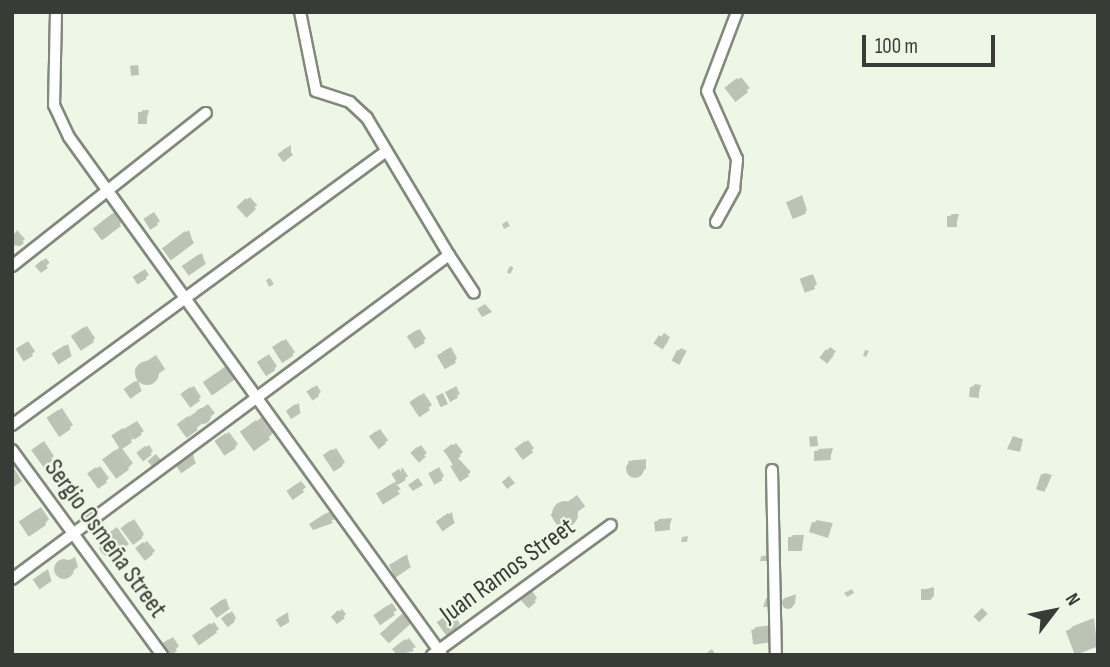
<!DOCTYPE html>
<meta charset="utf-8">
<style>
body{margin:0}
#map{position:relative;width:1110px;height:667px;overflow:hidden;background:#eef7e6;font-family:"Sofia Sans Condensed",sans-serif}
div>[style]{position:absolute}
.shadow>*{inset:0;background:#0003;transform-origin:0 0}
.building>*{inset:0;background:#bbc4b4;transform-origin:0 0}
.round{border-radius:50%}
.roads{filter:drop-shadow(2px 0 #81897a) drop-shadow(-2px 0 #81897a) drop-shadow(0 2px #81897a) drop-shadow(0 -2px #81897a)}
.street>*{height:10px;margin:-5px;padding:0 5px;transform-origin:5px;border-radius:5px;background:#fff}
span{translate:-50% -50%;white-space:nowrap;text-align:center;line-height:1.15;-webkit-text-stroke:5px #eef7e6;paint-order:stroke}
.street-label{font-size:26px;color:#393c36}
.frame{position:absolute;inset:0;border:14px solid #393c36;pointer-events:none}
.north{position:absolute;left:1019px;top:576px;width:70px;height:70px;-webkit-text-stroke:5px #eef7e6;paint-order:stroke;rotate:58deg;font-size:19px;font-weight:700;line-height:28px;text-align:center;color:#393c36}
.north::after{content:'';display:block;margin:auto;width:24px;height:32px;background:#393c36;clip-path:polygon(50% 0,100% 100%,50% 72%,0 100%)}
.scale{position:absolute;left:862px;top:35px;width:133px;height:32px;box-sizing:border-box;border:4px solid #393c36;border-top:0;padding-left:9px;font-size:21px;line-height:24px;white-space:nowrap;color:#393c36;-webkit-text-stroke:5px #eef7e6;paint-order:stroke}
</style>
<div id="map">
<div class="shadow">
<div style="left:741px;top:77px;width:14px;height:17px;rotate:51deg"></div>
<div style="clip-path:polygon(143px 110px,149px 110px,146px 122px,140px 113px)"></div>
<div style="clip-path:polygon(291px 145px,291px 154px,282px 151px)"></div>
<div style="clip-path:polygon(802px 195px,807px 210px,805px 213px,788px 202px)"></div>
<div style="left:250px;top:197px;width:11px;height:15px;rotate:49deg"></div>
<div style="clip-path:polygon(117px 210px,124px 220px,119px 225px,99px 224px)"></div>
<div style="clip-path:polygon(154px 212px,160px 221px,157px 224px,148px 216px)"></div>
<div style="clip-path:polygon(952px 214px,959px 214px,956px 225px,949px 217px)"></div>
<div style="clip-path:polygon(507px 221px,510px 226px,504px 229px,502px 224px)"></div>
<div style="clip-path:polygon(17px 230px,25px 239px,23px 241px,12px 238px)"></div>
<div style="clip-path:polygon(189px 230px,193px 242px,167px 246px)"></div>
<div style="clip-path:polygon(202px 253px,205px 263px,187px 263px)"></div>
<div style="left:46px;top:258px;width:6px;height:12px;rotate:51deg"></div>
<div style="left:510px;top:266px;width:4px;height:7px;rotate:27deg"></div>
<div style="clip-path:polygon(145px 269px,149px 275px,139px 282px,138px 274px)"></div>
<div style="clip-path:polygon(813px 274px,817px 284px,814px 287px,802px 279px)"></div>
<div style="clip-path:polygon(270px 278px,274px 284px,269px 287px,266px 280px)"></div>
<div style="clip-path:polygon(87px 326px,95px 338px,93px 341px,76px 333px)"></div>
<div style="clip-path:polygon(420px 329px,426px 339px,423px 341px,412px 333px)"></div>
<div style="clip-path:polygon(664px 333px,670px 337px,666px 344px,656px 343px)"></div>
<div style="clip-path:polygon(286px 339px,295px 352px,292px 355px,278px 345px)"></div>
<div style="clip-path:polygon(28px 341px,35px 351px,32px 354px,21px 346px)"></div>
<div style="clip-path:polygon(68px 344px,71px 354px,57px 351px)"></div>
<div style="clip-path:polygon(451px 347px,457px 358px,455px 361px,442px 352px)"></div>
<div style="clip-path:polygon(830px 347px,836px 351px,830px 359px,821px 358px)"></div>
<div style="clip-path:polygon(681px 348px,687px 351px,680px 362px,678px 351px)"></div>
<div style="clip-path:polygon(865px 350px,869px 351px,866px 357px,863px 356px)"></div>
<div style="clip-path:polygon(269px 354px,277px 366px,274px 369px,262px 359px)"></div>
<div style="left:156px;top:355px;width:17px;height:25px;rotate:57deg"></div>
<div style="clip-path:polygon(138px 380px,141px 390px,129px 387px)"></div>
<div style="clip-path:polygon(975px 384px,981px 385px,978px 396px,972px 387px)"></div>
<div style="clip-path:polygon(317px 385px,321px 392px,318px 395px,311px 389px)"></div>
<div style="clip-path:polygon(194px 386px,201px 397px,198px 400px,185px 391px)"></div>
<div style="clip-path:polygon(456px 386px,460px 394px,457px 396px,448px 392px)"></div>
<div style="clip-path:polygon(424px 393px,432px 405px,420px 414px,415px 399px)"></div>
<div style="clip-path:polygon(299px 403px,300px 411px,291px 408px)"></div>
<div style="clip-path:polygon(208px 404px,215px 413px,187px 436px,181px 422px)"></div>
<div style="clip-path:polygon(62px 408px,73px 425px,60px 435px,51px 415px)"></div>
<div style="clip-path:polygon(262px 417px,273px 433px,268px 438px,242px 432px)"></div>
<div style="clip-path:polygon(137px 421px,144px 431px,121px 447px,133px 463px,128px 468px,110px 455px,121px 446px,117px 433px)"></div>
<div style="left:380px;top:429px;width:14px;height:12px;rotate:54deg"></div>
<div style="clip-path:polygon(229px 432px,238px 444px,235px 447px,220px 438px)"></div>
<div style="clip-path:polygon(528px 440px,534px 448px,532px 450px,520px 446px)"></div>
<div style="clip-path:polygon(44px 441px,54px 456px,52px 458px,36px 447px)"></div>
<div style="clip-path:polygon(456px 443px,463px 452px,457px 457px,471px 472px,461px 480px,445px 451px)"></div>
<div style="clip-path:polygon(149px 445px,153px 451px,150px 454px,141px 450px)"></div>
<div style="left:421px;top:445px;width:10px;height:12px;rotate:53deg"></div>
<div style="clip-path:polygon(336px 448px,345px 462px,342px 465px,328px 453px)"></div>
<div style="clip-path:polygon(833px 448px,830px 459px,816px 452px,819px 449px)"></div>
<div style="clip-path:polygon(193px 453px,195px 462px,181px 461px)"></div>
<div style="clip-path:polygon(646px 459px,646px 469px,631px 476px,628px 461px)"></div>
<div style="clip-path:polygon(100px 466px,109px 478px,106px 481px,92px 472px)"></div>
<div style="clip-path:polygon(402px 467px,408px 476px,397px 484px,401px 490px,381px 491px,398px 480px)"></div>
<div style="clip-path:polygon(439px 467px,444px 476px,441px 479px,433px 471px)"></div>
<div style="clip-path:polygon(14px 468px,22px 481px,12px 488px,12px 470px)"></div>
<div style="clip-path:polygon(1045px 473px,1052px 475px,1046px 489px,1042px 475px)"></div>
<div style="clip-path:polygon(301px 481px,306px 487px,294px 497px,292px 488px)"></div>
<div style="left:577px;top:495px;width:14px;height:33px;rotate:54deg"></div>
<div style="clip-path:polygon(41px 507px,49px 519px,45px 524px,26px 517px)"></div>
<div style="clip-path:polygon(330px 511px,335px 519px,313px 528px,314px 522px)"></div>
<div style="clip-path:polygon(452px 512px,454px 522px,441px 519px)"></div>
<div style="clip-path:polygon(672px 518px,669px 528px,656px 522px,659px 519px)"></div>
<div style="clip-path:polygon(134px 519px,144px 534px,142px 537px,125px 526px)"></div>
<div style="clip-path:polygon(817px 520px,833px 523px,827px 536px,814px 523px)"></div>
<div style="left:117px;top:527px;width:21px;height:22px;rotate:55deg"></div>
<div style="clip-path:polygon(793px 535px,804px 535px,802px 549px,790px 538px)"></div>
<div style="clip-path:polygon(688px 536px,687px 542px,681px 542px,682px 537px)"></div>
<div style="left:147px;top:541px;width:13px;height:13px;rotate:51deg"></div>
<div style="clip-path:polygon(407px 554px,410px 566px,395px 563px)"></div>
<div style="clip-path:polygon(770px 555px,769px 561px,760px 561px,761px 556px)"></div>
<div style="clip-path:polygon(75px 557px,78px 567px,61px 579px,54px 568px)"></div>
<div style="clip-path:polygon(48px 569px,51px 580px,37px 577px)"></div>
<div style="clip-path:polygon(934px 587px,934px 596px,931px 599px,922px 590px)"></div>
<div style="clip-path:polygon(852px 589px,854px 593px,847px 597px,844px 593px)"></div>
<div style="clip-path:polygon(532px 591px,537px 598px,528px 607px,522px 599px)"></div>
<div style="clip-path:polygon(796px 594px,795px 604px,784px 607px,788px 597px)"></div>
<div style="clip-path:polygon(226px 598px,229px 608px,215px 606px)"></div>
<div style="clip-path:polygon(766px 598px,775px 598px,772px 607px,763px 607px)"></div>
<div style="clip-path:polygon(392px 603px,397px 610px,381px 622px,378px 612px)"></div>
<div style="clip-path:polygon(342px 609px,346px 614px,338px 622px,333px 617px)"></div>
<div style="clip-path:polygon(232px 611px,236px 618px,234px 621px,225px 616px)"></div>
<div style="clip-path:polygon(288px 612px,289px 621px,281px 617px)"></div>
<div style="clip-path:polygon(452px 612px,460px 624px,457px 627px,441px 619px)"></div>
<div style="clip-path:polygon(1094px 618px,1097px 644px,1068px 631px,1073px 626px)"></div>
<div style="clip-path:polygon(214px 622px,219px 629px,200px 644px,198px 634px)"></div>
<div style="clip-path:polygon(774px 625px,773px 640px,753px 630px,756px 627px)"></div>
<div style="clip-path:polygon(173px 637px,179px 646px,176px 649px,167px 641px)"></div>
<div style="clip-path:polygon(409px 638px,416px 647px,399px 655px,395px 649px)"></div>
<div style="clip-path:polygon(712px 649px,716px 655px,704px 655px)"></div>
</div>
<div class="building">
<div style="left:138px;top:65px;width:10px;height:8px;rotate:84deg"></div>
<div style="left:737px;top:78px;width:18px;height:16px;rotate:52deg"></div>
<div style="left:138px;top:112px;width:9px;height:12px"></div>
<div style="left:287px;top:147px;width:10px;height:12px;rotate:53deg"></div>
<div style="left:799px;top:197px;width:18px;height:14px;rotate:68deg"></div>
<div style="left:246px;top:198px;width:15px;height:13px;rotate:48deg"></div>
<div style="left:112px;top:214px;width:15px;height:24px;rotate:53deg"></div>
<div style="left:151px;top:214px;width:13px;height:9px;rotate:58deg"></div>
<div style="left:947px;top:216px;width:10px;height:11px"></div>
<div style="clip-path:polygon(12px 231px,24px 243px,20px 246px,12px 245px)"></div>
<div style="left:185px;top:231px;width:15px;height:29px;rotate:53deg"></div>
<div style="left:199px;top:254px;width:12px;height:21px;rotate:55deg"></div>
<div style="clip-path:polygon(42px 260px,48px 268px,41px 273px,35px 266px)"></div>
<div style="left:142px;top:271px;width:9px;height:11px;rotate:58deg"></div>
<div style="left:810px;top:275px;width:15px;height:11px;rotate:70deg"></div>
<div style="clip-path:polygon(485px 304px,492px 312px,482px 317px,477px 309px)"></div>
<div style="left:84px;top:327px;width:18px;height:16px;rotate:56deg"></div>
<div style="left:417px;top:330px;width:15px;height:12px;rotate:58deg"></div>
<div style="left:659px;top:335px;width:11px;height:10px;rotate:34deg"></div>
<div style="left:283px;top:340px;width:19px;height:13px;rotate:58deg"></div>
<div style="left:25px;top:343px;width:15px;height:11px;rotate:58deg"></div>
<div style="left:65px;top:345px;width:13px;height:16px;rotate:58deg"></div>
<div style="left:448px;top:349px;width:16px;height:13px;rotate:60deg"></div>
<div style="left:826px;top:349px;width:10px;height:11px;rotate:37deg"></div>
<div style="left:677px;top:350px;width:9px;height:12px;rotate:27deg"></div>
<div style="left:266px;top:356px;width:17px;height:11px;rotate:57deg"></div>
<div class="round" style="left:135px;top:361px;width:24px;height:24px"></div>
<div style="left:229px;top:364px;width:16px;height:32px;rotate:55deg"></div>
<div style="left:135px;top:381px;width:12px;height:14px;rotate:55deg"></div>
<div style="left:190px;top:387px;width:17px;height:12px;rotate:54deg"></div>
<div style="left:313px;top:387px;width:11px;height:8px;rotate:56deg"></div>
<div style="clip-path:polygon(970px 387px,979px 387px,979px 398px,969px 397px)"></div>
<div style="left:453px;top:388px;width:11px;height:9px;rotate:63deg"></div>
<div style="left:443px;top:393px;width:12px;height:8px;rotate:66deg"></div>
<div style="left:420px;top:395px;width:18px;height:13px;rotate:56deg"></div>
<div style="clip-path:polygon(295px 404px,301px 413px,291px 419px,286px 411px)"></div>
<div class="round" style="left:195px;top:408px;width:16px;height:16px"></div>
<div style="left:58px;top:410px;width:23px;height:14px;rotate:56deg"></div>
<div style="left:188px;top:416px;width:17px;height:14px;rotate:54deg"></div>
<div style="left:256px;top:420px;width:24px;height:20px;rotate:54deg"></div>
<div style="left:134px;top:423px;width:14px;height:9px;rotate:56deg"></div>
<div style="left:123px;top:428px;width:17px;height:14px;rotate:57deg"></div>
<div style="left:376px;top:431px;width:16px;height:9px;rotate:52deg"></div>
<div style="left:226px;top:433px;width:18px;height:14px;rotate:56deg"></div>
<div style="left:817px;top:436px;width:10px;height:8px;rotate:84deg"></div>
<div style="clip-path:polygon(1013px 436px,1023px 439px,1020px 452px,1007px 449px)"></div>
<div style="left:525px;top:441px;width:14px;height:13px;rotate:54deg"></div>
<div style="left:41px;top:443px;width:21px;height:12px;rotate:55deg"></div>
<div style="left:452px;top:444px;width:15px;height:11px;rotate:53deg"></div>
<div style="left:145px;top:446px;width:11px;height:11px;rotate:52deg"></div>
<div style="left:417px;top:447px;width:13px;height:9px;rotate:48deg"></div>
<div style="left:332px;top:449px;width:20px;height:11px;rotate:57deg"></div>
<div style="left:115px;top:450px;width:24px;height:16px;rotate:54deg"></div>
<div style="clip-path:polygon(814px 451px,830px 451px,831px 460px,814px 461px)"></div>
<div style="left:156px;top:454px;width:8px;height:11px;rotate:50deg"></div>
<div style="left:190px;top:454px;width:11px;height:18px;rotate:56deg"></div>
<div class="round" style="left:626px;top:460px;width:18px;height:18px"></div>
<div style="clip-path:polygon(461px 463px,469px 476px,460px 482px,450px 466px)"></div>
<div style="left:96px;top:467px;width:19px;height:11px;rotate:54deg"></div>
<div style="left:399px;top:469px;width:13px;height:9px;rotate:58deg"></div>
<div style="left:436px;top:469px;width:13px;height:9px;rotate:61deg"></div>
<div style="left:1041px;top:474px;width:9px;height:16px;rotate:18deg"></div>
<div style="clip-path:polygon(509px 476px,515px 483px,507px 489px,502px 482px)"></div>
<div style="clip-path:polygon(418px 478px,423px 485px,413px 491px,408px 485px)"></div>
<div style="left:298px;top:483px;width:11px;height:14px;rotate:56deg"></div>
<div style="left:393px;top:483px;width:13px;height:20px;rotate:58deg"></div>
<div class="round" style="left:552px;top:501px;width:26px;height:26px"></div>
<div style="left:36px;top:510px;width:18px;height:21px;rotate:56deg"></div>
<div style="clip-path:polygon(326px 513px,333px 523px,313px 530px,309px 524px)"></div>
<div style="left:448px;top:513px;width:12px;height:15px;rotate:55deg"></div>
<div style="left:669px;top:520px;width:10px;height:15px;rotate:84deg"></div>
<div style="left:130px;top:521px;width:21px;height:12px;rotate:53deg"></div>
<div style="clip-path:polygon(812px 522px,832px 525px,828px 538px,809px 532px)"></div>
<div class="round" style="left:99px;top:533px;width:24px;height:24px"></div>
<div style="left:802px;top:537px;width:14px;height:14px;rotate:90deg"></div>
<div style="left:143px;top:542px;width:16px;height:10px;rotate:52deg"></div>
<div style="clip-path:polygon(404px 556px,411px 567px,395px 578px,389px 565px)"></div>
<div class="round" style="left:54px;top:559px;width:20px;height:20px"></div>
<div style="left:45px;top:571px;width:12px;height:15px;rotate:55deg"></div>
<div style="left:921px;top:589px;width:10px;height:11px"></div>
<div style="left:528px;top:593px;width:12px;height:10px;rotate:48deg"></div>
<div class="round" style="left:782px;top:597px;width:12px;height:12px"></div>
<div style="left:223px;top:599px;width:12px;height:16px;rotate:55deg"></div>
<div style="left:388px;top:605px;width:12px;height:18px;rotate:55deg"></div>
<div style="left:982px;top:608px;width:8px;height:12px;rotate:45deg"></div>
<div style="clip-path:polygon(338px 610px,345px 618px,337px 624px,331px 617px)"></div>
<div style="left:228px;top:613px;width:11px;height:9px;rotate:52deg"></div>
<div style="left:403px;top:613px;width:13px;height:31px;rotate:48deg"></div>
<div style="left:285px;top:614px;width:9px;height:11px;rotate:58deg"></div>
<div style="left:448px;top:614px;width:17px;height:14px;rotate:54deg"></div>
<div style="left:1089px;top:622px;width:26px;height:25px;rotate:69deg"></div>
<div style="left:210px;top:623px;width:12px;height:22px;rotate:55deg"></div>
<div style="left:772px;top:627px;width:15px;height:21px;rotate:82deg"></div>
<div style="clip-path:polygon(169px 639px,177px 651px,171px 655px,161px 644px)"></div>
<div style="clip-path:polygon(405px 639px,414px 651px,397px 655px,392px 649px)"></div>
</div>
<div class="roads">
<div class="street">
<div style="left:56px;top:12px;width:93px;rotate:91.2deg"></div>
<div style="left:54px;top:105px;width:35px;rotate:65deg"></div>
<div style="left:69px;top:137px;width:638px;rotate:54.24deg"></div>
<div style="left:716px;top:222px;width:38px;rotate:-61deg"></div>
<div style="left:734px;top:189px;width:30px;rotate:-84deg"></div>
<div style="left:737px;top:159px;width:74px;rotate:-113.8deg"></div>
<div style="left:707px;top:91px;width:85px;rotate:-69.2deg"></div>
<div style="left:449px;top:255px;width:45px;rotate:56.7deg"></div>
<div style="left:12px;top:266px;width:247px;rotate:-38.3deg"></div>
<div style="left:12px;top:425px;width:464px;rotate:-36.2deg"></div>
<div style="left:12px;top:450px;width:254px;rotate:53.8deg"></div>
<div style="left:772px;top:470px;width:185px;rotate:88.8deg"></div>
<div style="left:12px;top:579px;width:544px;rotate:-36.55deg"></div>
<div style="left:449px;top:255px;width:160px;rotate:-120.9deg"></div>
<div style="left:367px;top:118px;width:23px;rotate:-137deg"></div>
<div style="left:350px;top:102px;width:36px;rotate:-162deg"></div>
<div style="left:316px;top:91px;width:81px;rotate:-101.4deg"></div>
<div style="left:432px;top:655px;width:221px;rotate:-36deg"></div>
</div>
</div>
<div class="street-label">
<span style="left:105px;top:539px;rotate:54deg">Sergio Osmeña Street</span>
<span style="left:508px;top:571px;rotate:-36deg">Juan Ramos Street</span>
</div>
<div class="frame"></div>
<div class="north">N</div>
<div class="scale">100 m</div>
</div>
